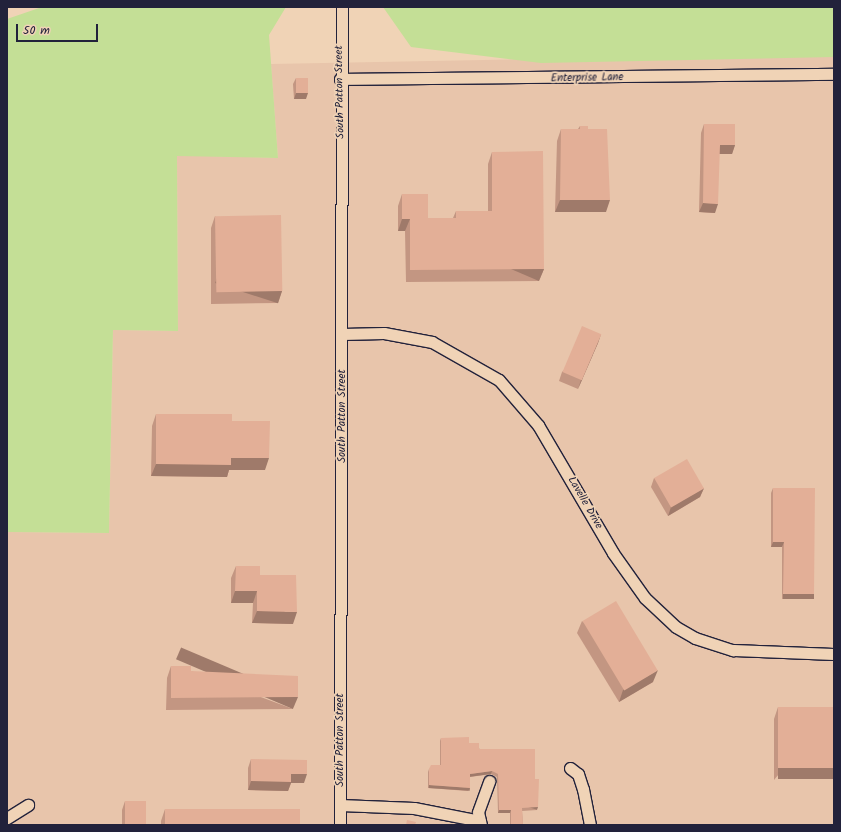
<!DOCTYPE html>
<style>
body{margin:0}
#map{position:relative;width:841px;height:832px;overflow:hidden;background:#f0d3b6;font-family:Kalam,sans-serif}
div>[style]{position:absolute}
.built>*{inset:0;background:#e8c5ab}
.green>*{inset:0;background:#c4df96}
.roads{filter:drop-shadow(1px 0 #22223b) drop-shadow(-1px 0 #22223b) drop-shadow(0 1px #22223b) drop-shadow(0 -1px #22223b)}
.minor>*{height:11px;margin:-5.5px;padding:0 5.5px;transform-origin:5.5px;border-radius:5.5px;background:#f0d3b6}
.wall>*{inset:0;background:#c39682}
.shaded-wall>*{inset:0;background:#9f7a6a;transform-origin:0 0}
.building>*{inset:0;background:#e3af97;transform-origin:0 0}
span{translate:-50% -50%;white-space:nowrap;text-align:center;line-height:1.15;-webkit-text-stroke:3.5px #f0d3b6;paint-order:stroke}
.street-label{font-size:11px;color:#22223b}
.frame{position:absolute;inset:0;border:8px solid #22223b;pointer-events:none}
.scale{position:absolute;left:16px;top:24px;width:82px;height:18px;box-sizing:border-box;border:2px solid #22223b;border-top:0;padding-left:5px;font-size:12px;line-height:14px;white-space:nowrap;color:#22223b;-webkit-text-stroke:3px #f0d3b6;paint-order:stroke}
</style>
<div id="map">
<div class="built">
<div style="clip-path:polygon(834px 50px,834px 825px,7px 825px,7px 532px,109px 533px,113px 330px,178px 331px,177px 155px,278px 158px,271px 64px,788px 54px)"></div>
</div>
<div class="green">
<div style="clip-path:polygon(42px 7px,286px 7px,269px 35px,278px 158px,177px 156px,178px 331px,113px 330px,109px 533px,7px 532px,7px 19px)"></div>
<div style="clip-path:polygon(383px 7px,834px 7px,834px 57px,541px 63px,411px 47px)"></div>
</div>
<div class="roads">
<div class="minor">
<div style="left:340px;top:79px;width:494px;rotate:-0.6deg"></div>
<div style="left:342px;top:334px;width:42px;rotate:-1.4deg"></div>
<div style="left:384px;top:333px;width:49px;rotate:10.6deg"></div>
<div style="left:432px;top:342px;width:77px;rotate:29.6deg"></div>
<div style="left:499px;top:380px;width:60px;rotate:49.1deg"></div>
<div style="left:538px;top:425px;width:148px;rotate:59.6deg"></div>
<div style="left:613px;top:553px;width:55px;rotate:54.6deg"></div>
<div style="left:645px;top:598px;width:42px;rotate:43.1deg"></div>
<div style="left:676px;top:627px;width:22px;rotate:30deg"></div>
<div style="left:695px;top:638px;width:40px;rotate:18deg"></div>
<div style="left:733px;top:650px;width:101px;rotate:2.3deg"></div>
<div style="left:570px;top:768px;width:10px;rotate:37deg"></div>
<div style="left:578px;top:774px;width:16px;rotate:72deg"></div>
<div style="left:583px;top:789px;width:37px;rotate:79deg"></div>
<div style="left:340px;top:805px;width:74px;rotate:2.3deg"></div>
<div style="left:414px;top:808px;width:67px;rotate:11.1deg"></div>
<div style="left:7px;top:818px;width:25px;rotate:-32deg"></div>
<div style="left:340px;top:825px;width:818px;rotate:-89.86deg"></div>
<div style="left:481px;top:825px;width:13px;rotate:-103deg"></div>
<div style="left:478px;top:812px;width:33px;rotate:-70deg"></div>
</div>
</div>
<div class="wall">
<div style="clip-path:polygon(296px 78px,306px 99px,294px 99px,293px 84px)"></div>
<div style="clip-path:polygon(704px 124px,735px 145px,732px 154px,719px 154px,715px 213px,699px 212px,701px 133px)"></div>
<div style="clip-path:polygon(580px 126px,588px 129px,606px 212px,555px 212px,557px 141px,561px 129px,578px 129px)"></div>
<div style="clip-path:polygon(492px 152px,544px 269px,539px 281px,406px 282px,405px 231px,398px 231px,398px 206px,402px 194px,428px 218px,453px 218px,456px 211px,488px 211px,488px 164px)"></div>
<div style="clip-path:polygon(215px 216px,282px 291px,278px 303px,211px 304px,211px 228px)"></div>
<div style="clip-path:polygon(601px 334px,598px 343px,578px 389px,559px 381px,562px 372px)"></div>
<div style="clip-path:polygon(156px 414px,232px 421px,265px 470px,229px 470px,227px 477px,151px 476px,152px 426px)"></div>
<div style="clip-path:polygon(654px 478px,704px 488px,700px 497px,668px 516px,651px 487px)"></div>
<div style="clip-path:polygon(773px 488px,812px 599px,782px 599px,782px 547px,771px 547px,771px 493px)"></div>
<div style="clip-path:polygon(236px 566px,260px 575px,293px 624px,252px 623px,253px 603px,231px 603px,231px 578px)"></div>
<div style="clip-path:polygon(582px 621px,653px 682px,619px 702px,577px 633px)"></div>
<div style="clip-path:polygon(171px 666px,191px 671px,293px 709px,166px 710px,167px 678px)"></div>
<div style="clip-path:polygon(778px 707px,834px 707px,774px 780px,774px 719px)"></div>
<div style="clip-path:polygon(441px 738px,469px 743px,535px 779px,537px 810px,522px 811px,523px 825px,510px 825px,510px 813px,498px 813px,497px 777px,491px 774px,470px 777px,470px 788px,468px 791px,428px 788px,428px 772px,429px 769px,440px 765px,440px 741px)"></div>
<div style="clip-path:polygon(251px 759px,304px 783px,291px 783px,288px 791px,248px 790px,248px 768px)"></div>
<div style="clip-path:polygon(125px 801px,146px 825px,122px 825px,122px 810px)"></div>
<div style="clip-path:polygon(165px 809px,300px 825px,161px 825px,161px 821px)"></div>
</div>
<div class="shaded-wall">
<div style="clip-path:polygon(296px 93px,308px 93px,306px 99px,294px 99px)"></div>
<div style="clip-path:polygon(720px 145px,735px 145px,732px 154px,716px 154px)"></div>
<div style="clip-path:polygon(560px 200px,610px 200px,606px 212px,555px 212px)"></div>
<div style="clip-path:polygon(703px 203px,718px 204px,715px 213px,699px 212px)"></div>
<div style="clip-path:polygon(402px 219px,410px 219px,405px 231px,398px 231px)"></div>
<div style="left:544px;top:269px;width:13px;height:134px;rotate:113deg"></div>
<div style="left:282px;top:291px;width:13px;height:66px;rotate:108deg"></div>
<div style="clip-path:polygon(601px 334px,598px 343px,578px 389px,581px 380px)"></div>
<div style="clip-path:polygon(231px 458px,269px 458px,265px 470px,229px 470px,227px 477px,151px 476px,156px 464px)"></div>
<div style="clip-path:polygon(704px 488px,700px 497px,668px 516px,671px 507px)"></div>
<div style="clip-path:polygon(773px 542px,784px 542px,782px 547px,771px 547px)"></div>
<div style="clip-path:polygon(235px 591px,257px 591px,253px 603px,231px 603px)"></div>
<div style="left:783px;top:594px;width:31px;height:5px"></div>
<div style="clip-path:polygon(257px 611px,297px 612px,293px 624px,252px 623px)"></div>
<div style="clip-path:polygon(658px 670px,653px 682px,619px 702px,623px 690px)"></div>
<div style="left:298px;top:697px;width:13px;height:127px;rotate:113deg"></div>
<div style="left:834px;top:767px;width:12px;height:56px;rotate:90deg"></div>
<div style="clip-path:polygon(492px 771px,491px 774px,468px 777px,470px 774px)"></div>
<div style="clip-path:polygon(291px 774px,307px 774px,304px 783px,291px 783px,288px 791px,248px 790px,251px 781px)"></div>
<div style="left:429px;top:785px;width:41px;height:3px;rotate:4deg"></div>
<div style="left:538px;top:807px;width:3px;height:16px;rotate:108deg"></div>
<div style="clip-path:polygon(499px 810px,511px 810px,510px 813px,498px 813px)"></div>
<div style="clip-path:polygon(165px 824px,249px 825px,165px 825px)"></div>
</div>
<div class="building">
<div style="left:296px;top:78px;width:12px;height:15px"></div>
<div style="clip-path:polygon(704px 124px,735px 124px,735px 145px,720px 145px,718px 204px,703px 203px)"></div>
<div style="clip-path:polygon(580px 126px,588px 126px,588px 129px,607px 129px,610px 200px,560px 200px,561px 129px,580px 129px)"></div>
<div style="clip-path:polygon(543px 151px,544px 269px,410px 270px,410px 219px,402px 219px,402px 194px,428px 194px,428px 218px,456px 218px,456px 211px,492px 211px,492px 152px)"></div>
<div style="left:281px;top:215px;width:76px;height:66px;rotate:89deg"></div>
<div style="left:582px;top:326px;width:21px;height:50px;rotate:23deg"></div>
<div style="clip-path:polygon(156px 414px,232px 414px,232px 421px,270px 421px,269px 458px,231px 458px,231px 465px,156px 464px)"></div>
<div style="left:687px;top:459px;width:34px;height:38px;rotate:60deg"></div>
<div style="clip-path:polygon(773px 488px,815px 488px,814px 594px,783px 594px,784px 542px,773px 542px)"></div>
<div style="clip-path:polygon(236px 566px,260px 566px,260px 575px,296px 575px,297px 612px,257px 611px,257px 591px,235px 591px)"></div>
<div style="left:616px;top:601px;width:81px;height:39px;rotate:59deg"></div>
<div style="clip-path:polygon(171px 666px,191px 666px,191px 671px,298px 676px,298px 697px,171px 698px)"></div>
<div style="left:778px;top:707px;width:56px;height:61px"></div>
<div style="clip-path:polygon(469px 737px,469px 743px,479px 743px,479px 749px,535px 749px,535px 779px,539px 779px,538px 807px,522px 808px,523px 825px,511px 825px,511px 810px,499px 810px,498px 774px,492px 771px,470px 774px,470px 788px,429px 785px,429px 769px,431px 765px,441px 765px,441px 738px)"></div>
<div style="clip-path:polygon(251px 759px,307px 760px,307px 774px,291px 774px,291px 782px,251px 781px)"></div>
<div style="left:125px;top:801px;width:21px;height:24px"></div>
<div style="left:165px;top:809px;width:135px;height:15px"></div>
<div style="clip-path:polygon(407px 820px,416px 822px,415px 825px,406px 825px)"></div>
</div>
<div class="street-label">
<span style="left:587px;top:78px;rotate:-1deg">Enterprise Lane</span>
<span style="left:340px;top:92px;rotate:-91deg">South Patton Street</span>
<span style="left:342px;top:416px;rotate:-90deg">South Patton Street</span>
<span style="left:585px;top:503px;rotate:60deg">Lavelle Drive</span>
<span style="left:340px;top:740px;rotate:-90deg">South Patton Street</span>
</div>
<div class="frame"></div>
<div class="scale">50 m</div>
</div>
